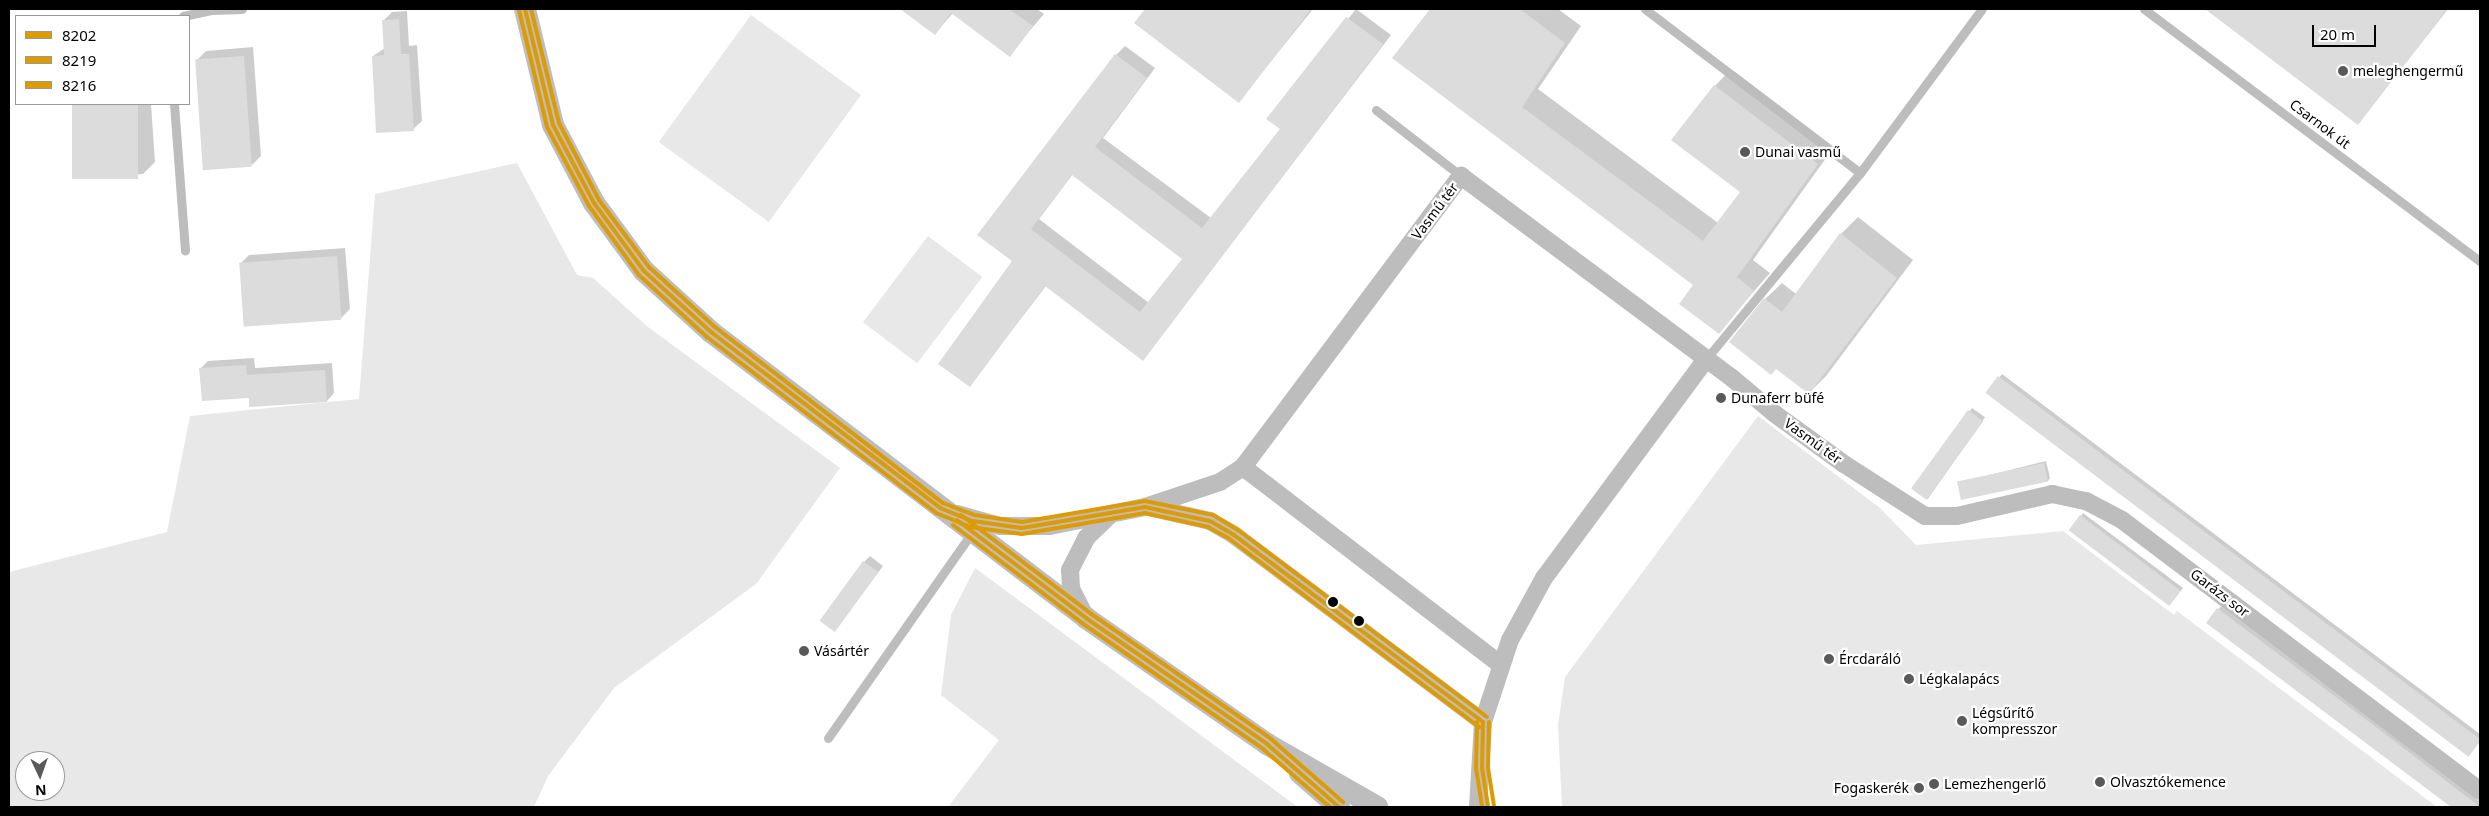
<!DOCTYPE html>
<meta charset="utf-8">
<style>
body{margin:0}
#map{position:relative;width:2489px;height:816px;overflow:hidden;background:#fff;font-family:"Noto Sans",sans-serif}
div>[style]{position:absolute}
.green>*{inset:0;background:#e8e8e8;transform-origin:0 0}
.shadow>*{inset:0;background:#0003;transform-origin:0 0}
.building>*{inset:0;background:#dcdcdc;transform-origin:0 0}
.service>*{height:9px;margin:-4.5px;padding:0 4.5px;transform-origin:4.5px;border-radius:4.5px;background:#bdbdbd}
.minor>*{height:18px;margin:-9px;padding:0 9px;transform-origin:9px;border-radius:9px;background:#bdbdbd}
.tertiary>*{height:22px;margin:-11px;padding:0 11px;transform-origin:11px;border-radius:11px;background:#bdbdbd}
.bus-1>*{height:4px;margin:-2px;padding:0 2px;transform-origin:2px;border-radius:2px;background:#dd9b00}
.bus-2>*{height:4px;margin:-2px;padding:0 2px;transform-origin:2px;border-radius:2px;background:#dd9b00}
.bus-3>*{height:4px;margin:-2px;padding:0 2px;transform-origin:2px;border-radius:2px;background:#dd9b00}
.dots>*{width:14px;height:14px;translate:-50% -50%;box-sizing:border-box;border:2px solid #fff;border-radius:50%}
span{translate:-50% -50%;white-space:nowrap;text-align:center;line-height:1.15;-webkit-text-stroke:4.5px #fff;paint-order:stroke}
.poi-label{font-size:14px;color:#000}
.left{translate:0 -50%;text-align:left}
.right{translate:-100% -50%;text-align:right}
.street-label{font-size:14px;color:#000}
.frame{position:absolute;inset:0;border:10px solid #000;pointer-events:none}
.legend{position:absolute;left:15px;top:15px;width:175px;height:90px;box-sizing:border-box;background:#fff;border:1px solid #999;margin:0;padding:6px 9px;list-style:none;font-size:15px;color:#000}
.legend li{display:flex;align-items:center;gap:10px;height:25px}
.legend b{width:25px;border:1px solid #999}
.north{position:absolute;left:15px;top:751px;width:50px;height:50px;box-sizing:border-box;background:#fff;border:1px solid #999;border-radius:50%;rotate:177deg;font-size:14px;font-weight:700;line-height:20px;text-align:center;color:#000}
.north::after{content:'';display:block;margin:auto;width:18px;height:22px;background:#595959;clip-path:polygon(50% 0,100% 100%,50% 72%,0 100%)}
.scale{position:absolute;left:2312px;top:25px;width:64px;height:22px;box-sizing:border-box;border:2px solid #000;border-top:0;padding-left:6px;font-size:15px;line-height:18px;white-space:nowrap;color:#000;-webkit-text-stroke:4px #fff;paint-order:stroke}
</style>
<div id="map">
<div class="green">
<div style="left:751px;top:15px;width:136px;height:157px;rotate:36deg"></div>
<div style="clip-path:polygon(evenodd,517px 163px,577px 275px,593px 278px,648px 327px,840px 468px,756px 584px,614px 688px,548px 776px,534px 807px,9px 807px,9px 572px,167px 532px,190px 416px,359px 399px,375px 194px,517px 163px,25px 761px,55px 761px,55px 791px,25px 791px,25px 761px)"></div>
<div style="left:928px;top:236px;width:68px;height:108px;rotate:37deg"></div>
<div style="clip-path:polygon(1758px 416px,1880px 508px,1916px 545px,2063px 531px,2174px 615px,2177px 611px,2437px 807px,1562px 807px,1558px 725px,1565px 677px)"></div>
<div style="clip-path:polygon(975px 568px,1295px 805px,1298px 807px,948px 807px,999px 740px,941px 695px,951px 615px)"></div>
</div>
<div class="shadow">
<div style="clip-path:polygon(902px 9px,1037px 9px,1044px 14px,1009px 55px,953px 13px,935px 34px)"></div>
<div style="clip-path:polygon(1147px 9px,1313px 9px,1239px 101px,1136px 23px)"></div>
<div style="clip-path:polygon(evenodd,1356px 9px,1391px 35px,1143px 359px,1046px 286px,969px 386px,1014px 261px,1116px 55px,1125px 46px,1155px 68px,1103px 138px,1211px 218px,1281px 128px,1268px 118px,1356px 9px,1073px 174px,1183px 258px,1149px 303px,1039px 219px,1073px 174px)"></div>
<div style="clip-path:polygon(1431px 9px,1558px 9px,1581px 26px,1538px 89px,1718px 223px,1742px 192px,1715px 86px,1731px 69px,1834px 147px,1753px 260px,1770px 273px,1718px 332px,1694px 285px,1394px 58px)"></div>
<div style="clip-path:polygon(2225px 9px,2448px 9px,2358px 124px,2218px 17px)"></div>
<div style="clip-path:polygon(407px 11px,409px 46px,417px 45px,422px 121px,413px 129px,373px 56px,385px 48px,383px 21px,392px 12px)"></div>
<div style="clip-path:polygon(253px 47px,261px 156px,252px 165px,197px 60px,206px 51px)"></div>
<div style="clip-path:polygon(73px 104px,151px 104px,155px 162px,143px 174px,78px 178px)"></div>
<div style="clip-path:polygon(1858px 217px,1913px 260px,1826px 376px,1809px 393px,1765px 299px,1782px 283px,1796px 294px,1841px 234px)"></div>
<div style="clip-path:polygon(345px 248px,350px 309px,341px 318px,240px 264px,249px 255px)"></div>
<div style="clip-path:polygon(254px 358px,255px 368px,332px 363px,334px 393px,327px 401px,200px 369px,208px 361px)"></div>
<div style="left:2002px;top:374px;width:600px;height:24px;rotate:37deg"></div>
<div style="left:1972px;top:408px;width:16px;height:100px;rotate:35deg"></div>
<div style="clip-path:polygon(2046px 461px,2050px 478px,2048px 481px,1958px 483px)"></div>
<div style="clip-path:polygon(2083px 513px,2183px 588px,2172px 602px,2081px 516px)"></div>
<div style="clip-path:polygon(870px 556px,883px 566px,839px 624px,864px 562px)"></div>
<div style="clip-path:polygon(2221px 606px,2480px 801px,2480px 807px,2452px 807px,2207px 623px)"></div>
</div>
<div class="building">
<div style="clip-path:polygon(900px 9px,1009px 9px,1033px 26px,1010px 57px,951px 13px,935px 35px)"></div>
<div style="clip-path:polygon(1145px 9px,1311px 9px,1239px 103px,1134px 23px)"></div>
<div style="clip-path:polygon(1430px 9px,1520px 9px,1565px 43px,1522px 107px,1703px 241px,1740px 192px,1671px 140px,1714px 85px,1818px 164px,1737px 277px,1754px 291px,1719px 334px,1679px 304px,1693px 285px,1392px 58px)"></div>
<div style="clip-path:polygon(2205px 9px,2447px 9px,2358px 125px)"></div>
<div style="clip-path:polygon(evenodd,1346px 17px,1383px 44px,1143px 361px,1045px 286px,970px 387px,938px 364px,1012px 261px,977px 235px,1115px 54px,1147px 78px,1095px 147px,1202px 228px,1280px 129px,1266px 119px,1346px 17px,1072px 175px,1182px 259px,1140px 312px,1031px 229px,1072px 175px)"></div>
<div style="clip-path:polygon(399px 19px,401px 54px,409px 54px,414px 131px,376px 133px,372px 56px,384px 55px,382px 20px)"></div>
<div style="left:244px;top:56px;width:111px;height:49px;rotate:86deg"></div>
<div style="left:72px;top:104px;width:66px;height:75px"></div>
<div style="clip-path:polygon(1840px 233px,1897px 278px,1809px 394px,1776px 369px,1771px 375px,1729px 342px,1764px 298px,1782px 312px)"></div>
<div style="left:337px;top:256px;width:64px;height:98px;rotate:86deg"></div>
<div style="clip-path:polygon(246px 365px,247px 375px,325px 370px,327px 402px,249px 407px,249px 398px,202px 401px,199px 368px)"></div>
<div style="left:1998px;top:376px;width:605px;height:21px;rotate:37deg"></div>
<div style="left:1968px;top:410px;width:19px;height:97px;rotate:36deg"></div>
<div style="left:2044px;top:463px;width:19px;height:89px;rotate:78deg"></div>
<div style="left:2080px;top:515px;width:126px;height:19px;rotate:37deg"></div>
<div style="left:863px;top:561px;width:19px;height:74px;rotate:36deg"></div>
<div style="clip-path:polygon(2217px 608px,2384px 733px,2480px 807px,2451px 807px,2206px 623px)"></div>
</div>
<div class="service">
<div style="left:1645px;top:9px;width:270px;rotate:37.3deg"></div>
<div style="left:2144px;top:9px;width:420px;rotate:36.9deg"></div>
<div style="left:183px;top:16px;width:30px;rotate:-12deg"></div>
<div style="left:212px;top:10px;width:30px;rotate:-2deg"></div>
<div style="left:174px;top:104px;width:147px;rotate:85.7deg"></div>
<div style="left:1376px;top:110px;width:108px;rotate:37.8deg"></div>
<div style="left:1706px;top:359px;width:241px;rotate:-50.4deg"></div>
<div style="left:1860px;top:173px;width:204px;rotate:-53.4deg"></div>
<div style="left:828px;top:738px;width:253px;rotate:-55deg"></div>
</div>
<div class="minor">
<div style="left:1243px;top:467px;width:324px;rotate:37.5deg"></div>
<div style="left:1148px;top:507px;width:64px;rotate:12.7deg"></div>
<div style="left:1210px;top:521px;width:28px;rotate:30deg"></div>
<div style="left:1234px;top:535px;width:311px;rotate:36.9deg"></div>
<div style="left:957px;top:514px;width:45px;rotate:15.6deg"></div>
<div style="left:1000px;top:526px;width:50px"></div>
<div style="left:1050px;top:526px;width:97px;rotate:-11.3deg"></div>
<div style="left:1145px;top:507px;width:79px;rotate:-18.4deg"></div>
<div style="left:1220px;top:482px;width:27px;rotate:-33deg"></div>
<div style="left:1243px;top:467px;width:364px;rotate:-53.2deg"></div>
<div style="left:1461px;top:176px;width:338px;rotate:36.7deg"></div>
<div style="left:1732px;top:378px;width:56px;rotate:39.9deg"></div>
<div style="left:1775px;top:414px;width:85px;rotate:35.9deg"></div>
<div style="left:1844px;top:464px;width:96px;rotate:32.7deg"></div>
<div style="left:1925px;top:516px;width:32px"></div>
<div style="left:1957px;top:516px;width:98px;rotate:-13deg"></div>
<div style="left:2052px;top:494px;width:35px;rotate:12deg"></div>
<div style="left:2086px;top:501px;width:41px;rotate:27.8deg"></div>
<div style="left:2122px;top:520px;width:449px;rotate:37.1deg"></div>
<div style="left:1084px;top:614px;width:29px;rotate:-117deg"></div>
<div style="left:1071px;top:588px;width:18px;rotate:-93deg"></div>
<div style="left:1070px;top:570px;width:36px;rotate:-63deg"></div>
<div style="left:1086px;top:538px;width:33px;rotate:-44deg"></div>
<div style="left:1478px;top:807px;width:85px;rotate:-86.6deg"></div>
<div style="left:1483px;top:722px;width:86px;rotate:-71.8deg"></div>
<div style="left:1510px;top:640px;width:71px;rotate:-61.3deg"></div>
<div style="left:1544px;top:578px;width:272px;rotate:-53.5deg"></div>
</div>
<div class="tertiary">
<div style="left:525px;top:9px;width:119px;rotate:76.4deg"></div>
<div style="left:553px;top:125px;width:88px;rotate:62.3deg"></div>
<div style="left:594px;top:203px;width:84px;rotate:53.7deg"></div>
<div style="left:644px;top:271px;width:91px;rotate:42.3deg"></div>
<div style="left:711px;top:332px;width:472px;rotate:37.3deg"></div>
<div style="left:1086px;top:618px;width:221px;rotate:34.8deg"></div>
<div style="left:1267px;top:744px;width:127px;rotate:29.8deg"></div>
<div style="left:1300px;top:773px;width:52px;rotate:41.1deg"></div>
</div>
<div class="bus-1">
<div style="left:525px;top:9px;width:119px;rotate:76.4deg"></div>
<div style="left:553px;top:125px;width:88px;rotate:62.3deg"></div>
<div style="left:594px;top:203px;width:84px;rotate:53.7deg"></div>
<div style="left:644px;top:271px;width:91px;rotate:42.3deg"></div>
<div style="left:711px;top:332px;width:289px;rotate:37.5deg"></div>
<div style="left:940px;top:508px;width:35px;rotate:22deg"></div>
<div style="left:973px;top:521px;width:49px;rotate:8.1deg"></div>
<div style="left:1022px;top:528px;width:125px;rotate:-9.7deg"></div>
<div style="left:1145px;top:507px;width:66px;rotate:12.2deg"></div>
<div style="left:1210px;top:521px;width:28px;rotate:30deg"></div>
<div style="left:1234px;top:535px;width:311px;rotate:36.9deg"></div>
<div style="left:957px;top:520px;width:162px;rotate:37.2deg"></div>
<div style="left:1086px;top:618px;width:221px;rotate:34.8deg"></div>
<div style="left:1267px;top:744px;width:96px;rotate:41.2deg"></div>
<div style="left:1483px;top:722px;width:46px;rotate:91.2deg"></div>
<div style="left:1482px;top:768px;width:39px;rotate:81deg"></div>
</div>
<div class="bus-2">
<div style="left:519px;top:10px;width:120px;rotate:76.5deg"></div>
<div style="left:547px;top:127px;width:89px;rotate:62deg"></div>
<div style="left:589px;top:206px;width:85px;rotate:54.1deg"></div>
<div style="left:639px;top:275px;width:92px;rotate:42.4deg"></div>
<div style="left:707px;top:337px;width:289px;rotate:37.5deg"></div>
<div style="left:936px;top:513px;width:38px;rotate:22deg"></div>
<div style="left:971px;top:527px;width:51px;rotate:7.8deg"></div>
<div style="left:1022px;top:534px;width:125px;rotate:-9.7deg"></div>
<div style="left:1145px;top:513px;width:65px;rotate:12.5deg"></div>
<div style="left:1208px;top:527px;width:26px;rotate:29deg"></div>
<div style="left:1231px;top:540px;width:311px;rotate:37deg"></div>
<div style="left:953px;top:525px;width:162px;rotate:37.2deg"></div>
<div style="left:1082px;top:623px;width:221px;rotate:34.8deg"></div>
<div style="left:1263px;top:749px;width:89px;rotate:40.9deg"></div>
<div style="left:1477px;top:722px;width:46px;rotate:91.2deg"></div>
<div style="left:1476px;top:768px;width:39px;rotate:81deg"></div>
</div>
<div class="bus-3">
<div style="left:531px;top:9px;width:117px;rotate:76.2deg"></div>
<div style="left:559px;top:123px;width:87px;rotate:62.5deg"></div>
<div style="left:599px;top:200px;width:84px;rotate:53.3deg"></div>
<div style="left:649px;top:267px;width:89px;rotate:42.3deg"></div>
<div style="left:715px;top:327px;width:288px;rotate:37.7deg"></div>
<div style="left:943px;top:503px;width:34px;rotate:21deg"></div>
<div style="left:975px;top:515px;width:48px;rotate:8.5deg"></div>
<div style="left:1022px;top:522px;width:125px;rotate:-9.7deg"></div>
<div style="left:1145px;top:501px;width:69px;rotate:11.6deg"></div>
<div style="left:1213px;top:515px;width:29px;rotate:31deg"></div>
<div style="left:1238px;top:530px;width:311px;rotate:36.9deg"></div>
<div style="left:961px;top:515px;width:162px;rotate:37.2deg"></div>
<div style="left:1090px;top:613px;width:221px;rotate:34.8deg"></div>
<div style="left:1271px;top:739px;width:96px;rotate:41.2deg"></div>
<div style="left:1489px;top:722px;width:46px;rotate:91.2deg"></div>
<div style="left:1488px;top:768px;width:38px;rotate:81deg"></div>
</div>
<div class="dots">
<div style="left:2343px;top:71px;background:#595959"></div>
<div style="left:1745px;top:152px;background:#595959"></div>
<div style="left:1721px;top:398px;background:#595959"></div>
<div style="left:1333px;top:602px;background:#000"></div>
<div style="left:1359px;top:621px;background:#000"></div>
<div style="left:804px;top:651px;background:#595959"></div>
<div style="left:1829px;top:659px;background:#595959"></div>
<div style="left:1909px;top:679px;background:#595959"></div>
<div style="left:1962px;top:721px;background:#595959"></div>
<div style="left:2100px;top:782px;background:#595959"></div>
<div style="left:1934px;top:784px;background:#595959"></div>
<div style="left:1919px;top:788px;background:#595959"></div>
</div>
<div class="poi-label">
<span class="left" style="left:2353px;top:71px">meleghengermű</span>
<span class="left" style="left:1755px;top:152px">Dunai vasmű</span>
<span class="left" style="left:1731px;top:398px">Dunaferr büfé</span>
<span class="left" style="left:814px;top:651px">Vásártér</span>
<span class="left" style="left:1839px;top:659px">Ércdaráló</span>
<span class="left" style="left:1919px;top:679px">Légkalapács</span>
<span class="left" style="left:1972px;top:721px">Légsűrítő<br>kompresszor</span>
<span class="left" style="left:2110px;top:782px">Olvasztókemence</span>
<span class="left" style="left:1944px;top:784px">Lemezhengerlő</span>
<span class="right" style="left:1909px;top:788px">Fogaskerék</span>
</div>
<div class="street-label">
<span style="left:2320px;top:124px;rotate:37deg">Csarnok út</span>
<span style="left:1435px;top:211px;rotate:-53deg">Vasmű tér</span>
<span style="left:1813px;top:441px;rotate:36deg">Vasmű tér</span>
<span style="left:2220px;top:593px;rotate:37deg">Garázs sor</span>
</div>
<div class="frame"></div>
<ul class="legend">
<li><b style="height:6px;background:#dd9b00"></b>8202</li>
<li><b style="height:6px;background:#dd9b00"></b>8219</li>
<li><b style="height:6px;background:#dd9b00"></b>8216</li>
</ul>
<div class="north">N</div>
<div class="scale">20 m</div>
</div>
